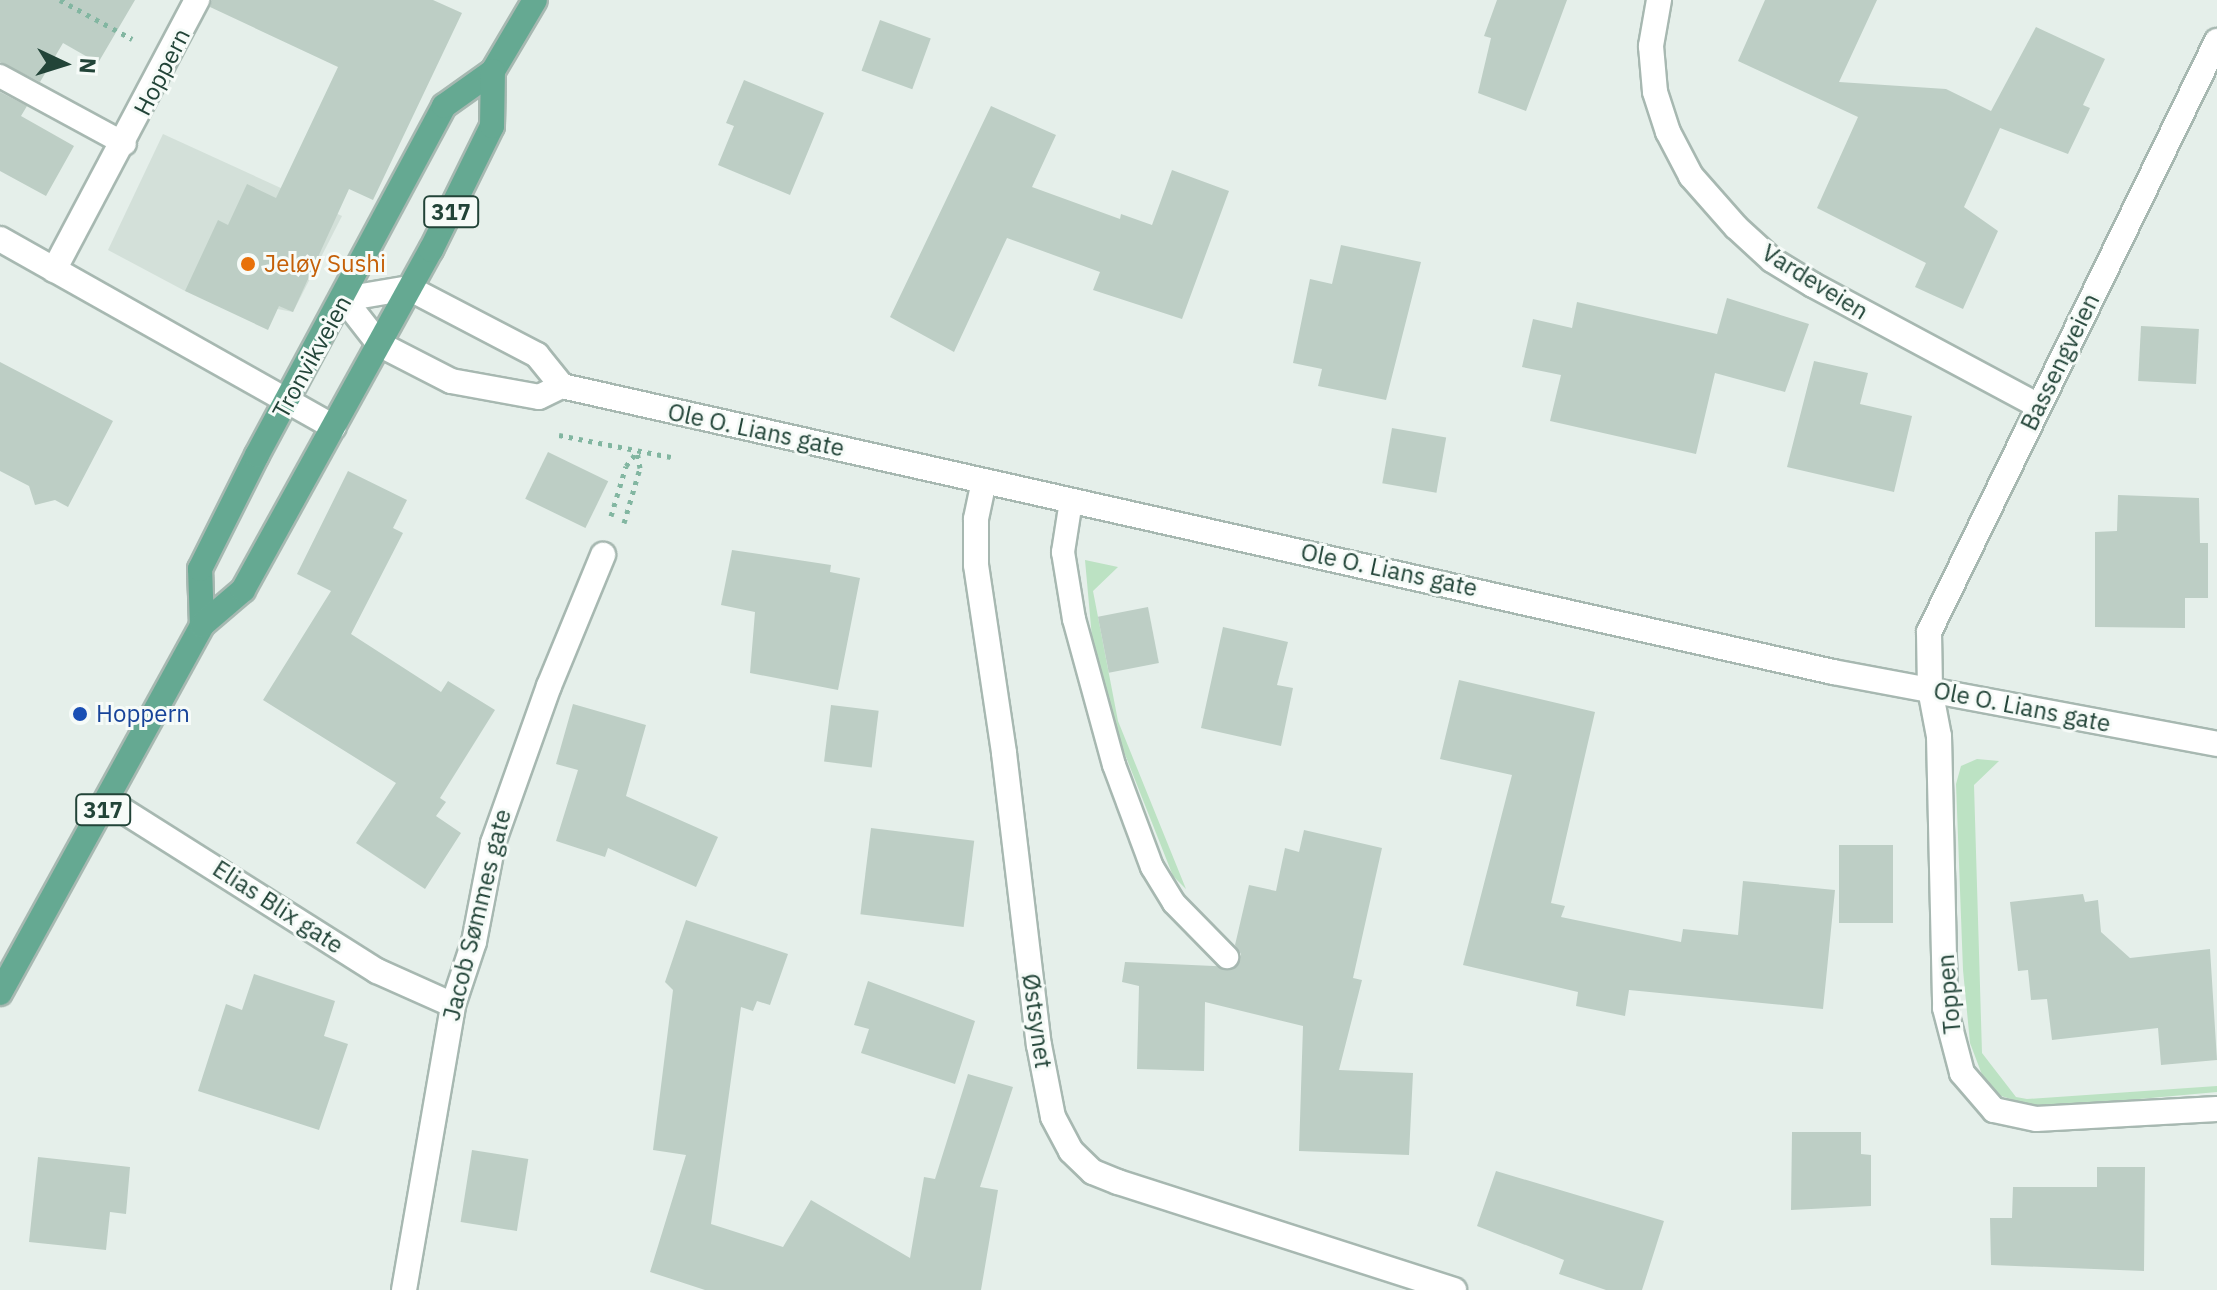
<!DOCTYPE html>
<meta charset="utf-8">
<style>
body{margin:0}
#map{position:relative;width:2217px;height:1290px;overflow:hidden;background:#e5efea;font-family:"IBM Plex Sans",sans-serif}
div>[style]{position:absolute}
.built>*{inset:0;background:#d3e0d9}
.green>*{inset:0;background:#bce2c3}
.building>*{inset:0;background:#bdcec5;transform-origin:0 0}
.path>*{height:5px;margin-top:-2.5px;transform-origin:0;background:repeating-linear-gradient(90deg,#82b6a1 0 4px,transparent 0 10px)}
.roads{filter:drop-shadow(2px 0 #a7b8b1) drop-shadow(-2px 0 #a7b8b1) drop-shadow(0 2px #a7b8b1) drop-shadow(0 -2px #a7b8b1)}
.lane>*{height:22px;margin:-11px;padding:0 11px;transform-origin:11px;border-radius:11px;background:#fff}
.street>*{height:24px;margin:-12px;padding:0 12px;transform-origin:12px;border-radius:12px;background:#fff}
.secondary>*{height:24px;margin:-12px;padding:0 12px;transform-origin:12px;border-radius:12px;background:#fff}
.primary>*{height:24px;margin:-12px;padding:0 12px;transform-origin:12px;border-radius:12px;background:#65a992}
.dots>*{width:22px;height:22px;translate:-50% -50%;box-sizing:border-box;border:4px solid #f6fbf8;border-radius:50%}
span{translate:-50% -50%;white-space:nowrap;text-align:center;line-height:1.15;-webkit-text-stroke:6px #f6fbf8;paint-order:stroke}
.shield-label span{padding:2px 6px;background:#f6fbf8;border:2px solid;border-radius:6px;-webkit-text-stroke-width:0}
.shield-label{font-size:22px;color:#224438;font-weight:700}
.street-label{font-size:24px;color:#224438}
.food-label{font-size:24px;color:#c56008}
.left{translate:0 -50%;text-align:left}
.transit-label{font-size:24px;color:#164399}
.north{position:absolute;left:24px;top:24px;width:80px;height:80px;-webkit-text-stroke:6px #f6fbf8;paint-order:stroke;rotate:94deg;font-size:22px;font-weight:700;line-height:32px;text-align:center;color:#224438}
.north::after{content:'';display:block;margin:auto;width:28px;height:36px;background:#224438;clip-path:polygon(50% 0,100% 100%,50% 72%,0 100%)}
</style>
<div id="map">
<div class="built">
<div style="clip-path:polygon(163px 134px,342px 216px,293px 312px,185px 291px,108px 250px)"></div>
</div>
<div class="green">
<div style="clip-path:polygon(1085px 560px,1118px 567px,1093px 591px,1118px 721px,1186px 889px,1173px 876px,1109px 714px,1094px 660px)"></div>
<div style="clip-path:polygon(1977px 759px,1999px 761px,1974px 785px,1982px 1053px,2016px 1097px,2027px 1099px,2217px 1086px,2217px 1092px,2040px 1108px,2001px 1096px,1984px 1080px,1970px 1043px,1963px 970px,1956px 784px,1961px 766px)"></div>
</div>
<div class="building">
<div style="clip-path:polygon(0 0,135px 0,98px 63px,63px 43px,40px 82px,0 62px)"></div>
<div style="clip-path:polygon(212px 0,433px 0,462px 13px,373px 200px,349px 189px,293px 312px,279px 306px,268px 330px,185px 291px,218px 220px,228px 225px,247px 184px,276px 198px,338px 67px,210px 7px)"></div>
<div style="clip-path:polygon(1497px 0,1567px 0,1526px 111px,1478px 93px,1491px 38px,1484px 36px)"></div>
<div style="clip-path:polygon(1765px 0,1877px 0,1839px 82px,1946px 89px,1991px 111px,2036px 27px,2105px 59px,2083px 105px,2090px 108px,2068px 154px,2000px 128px,1964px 207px,1998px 231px,1963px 309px,1915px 287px,1926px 263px,1817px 208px,1858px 117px,1738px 61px)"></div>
<div style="left:880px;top:20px;width:54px;height:54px;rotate:20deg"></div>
<div style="clip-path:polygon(744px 80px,824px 113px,790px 195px,718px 165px,734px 126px,726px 123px)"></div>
<div style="clip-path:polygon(0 92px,27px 106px,21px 116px,74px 146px,46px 196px,0 171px)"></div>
<div style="clip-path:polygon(991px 106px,1056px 135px,1032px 187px,1120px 219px,1121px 214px,1152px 225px,1172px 170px,1229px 191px,1182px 319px,1093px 290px,1100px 272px,1007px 238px,954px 352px,890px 317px)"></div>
<div style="clip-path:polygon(1341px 245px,1421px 262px,1386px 400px,1318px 386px,1322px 369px,1293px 363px,1310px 279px,1332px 284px)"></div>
<div style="clip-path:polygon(1727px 298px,1809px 324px,1785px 392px,1715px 373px,1696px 454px,1550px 421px,1561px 375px,1522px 367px,1533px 319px,1572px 328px,1577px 302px,1717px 334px)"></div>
<div style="left:2141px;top:326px;width:58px;height:55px;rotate:3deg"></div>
<div style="clip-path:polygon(1814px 361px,1868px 373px,1860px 404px,1912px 416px,1894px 492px,1787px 467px)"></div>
<div style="clip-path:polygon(0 362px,113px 421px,68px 507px,55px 500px,35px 505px,29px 486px,0 471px)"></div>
<div style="left:1392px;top:428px;width:55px;height:56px;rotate:10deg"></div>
<div style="left:548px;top:452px;width:67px;height:52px;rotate:26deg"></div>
<div style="clip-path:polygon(348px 471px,407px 500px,393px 528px,403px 533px,351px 634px,441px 692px,448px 681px,495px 710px,440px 798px,446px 802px,436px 816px,461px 833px,425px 889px,356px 843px,396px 783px,263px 700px,331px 591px,297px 574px)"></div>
<div style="clip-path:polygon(2118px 495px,2199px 498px,2200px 543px,2208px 543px,2208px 598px,2185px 598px,2185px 628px,2095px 627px,2095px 532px,2117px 531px)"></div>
<div style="clip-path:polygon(732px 550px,831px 565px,830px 572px,860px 578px,838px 690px,750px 673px,755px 612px,721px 605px)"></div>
<div style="left:1148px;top:607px;width:57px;height:51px;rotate:79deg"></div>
<div style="clip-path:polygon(1223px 627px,1288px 642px,1277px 685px,1293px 688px,1281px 746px,1201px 728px)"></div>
<div style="clip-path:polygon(1459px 680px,1595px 712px,1551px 903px,1565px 906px,1561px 917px,1681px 942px,1683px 929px,1738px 935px,1743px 881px,1835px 890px,1823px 1009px,1629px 990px,1625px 1016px,1576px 1006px,1578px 992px,1463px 965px,1512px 775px,1440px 759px)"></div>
<div style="clip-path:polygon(573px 704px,646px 725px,626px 796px,718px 837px,696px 887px,608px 848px,605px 857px,556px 841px,578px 770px,556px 764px)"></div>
<div style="left:831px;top:705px;width:48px;height:57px;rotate:7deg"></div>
<div style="left:871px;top:828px;width:104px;height:87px;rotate:7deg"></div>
<div style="clip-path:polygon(1304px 830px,1382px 848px,1353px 978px,1362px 980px,1339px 1070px,1413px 1073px,1409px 1155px,1299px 1151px,1303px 1026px,1205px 1002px,1204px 1071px,1137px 1069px,1139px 986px,1122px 982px,1125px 962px,1236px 967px,1241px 954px,1235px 945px,1249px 885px,1276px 891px,1285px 848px,1299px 852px)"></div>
<div style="left:1839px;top:845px;width:54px;height:78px"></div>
<div style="clip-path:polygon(2083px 894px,2085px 902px,2098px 900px,2101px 932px,2130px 958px,2210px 949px,2217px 1060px,2161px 1065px,2158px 1028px,2052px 1040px,2047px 999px,2031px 1000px,2028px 970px,2018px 971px,2010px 902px)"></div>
<div style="clip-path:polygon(686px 920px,788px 954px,770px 1005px,757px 1001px,753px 1011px,741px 1007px,711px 1224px,783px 1247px,811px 1200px,910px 1258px,924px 1177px,935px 1179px,968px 1074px,1013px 1087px,980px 1187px,998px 1190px,981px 1290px,705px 1290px,650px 1272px,686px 1155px,653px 1150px,673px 990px,665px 982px)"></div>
<div style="clip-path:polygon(254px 974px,335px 1001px,324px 1036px,348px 1044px,319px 1130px,198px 1091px,226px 1004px,242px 1010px)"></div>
<div style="clip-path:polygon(868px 981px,975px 1021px,955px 1084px,861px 1053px,869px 1029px,854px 1025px)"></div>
<div style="clip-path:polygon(1792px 1132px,1861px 1132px,1861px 1154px,1871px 1155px,1871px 1206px,1791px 1210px)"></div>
<div style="left:472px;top:1150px;width:57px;height:73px;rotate:9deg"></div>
<div style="clip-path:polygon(38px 1157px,130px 1167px,126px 1214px,110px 1212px,106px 1250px,29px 1242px)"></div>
<div style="clip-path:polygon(2097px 1167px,2145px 1167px,2144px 1271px,1991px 1265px,1990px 1218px,2012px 1218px,2013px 1187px,2097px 1187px)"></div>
<div style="clip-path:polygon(1496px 1171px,1664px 1221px,1642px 1290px,1606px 1290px,1559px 1274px,1564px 1260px,1477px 1226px)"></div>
</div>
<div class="path">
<div style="left:60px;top:0;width:82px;rotate:28.4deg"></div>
<div style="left:559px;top:435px;width:114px;rotate:11.1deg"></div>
<div style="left:611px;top:516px;width:52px;rotate:-73.3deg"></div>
<div style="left:626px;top:466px;width:18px;rotate:-52deg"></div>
<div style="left:624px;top:523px;width:57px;rotate:-73.8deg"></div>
<div style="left:640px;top:468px;width:17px;rotate:-100deg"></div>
</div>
<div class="roads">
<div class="lane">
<div style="left:0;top:76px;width:142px;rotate:28.5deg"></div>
<div style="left:1071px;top:501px;width:52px;rotate:98.9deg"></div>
<div style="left:1063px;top:552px;width:68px;rotate:80.7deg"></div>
<div style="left:1074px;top:619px;width:151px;rotate:74.7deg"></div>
<div style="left:1114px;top:765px;width:109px;rotate:69.6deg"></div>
<div style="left:1152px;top:867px;width:42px;rotate:58.6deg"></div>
<div style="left:1174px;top:903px;width:76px;rotate:45.5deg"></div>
</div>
<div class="street">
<div style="left:1659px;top:0;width:47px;rotate:99.9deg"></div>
<div style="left:1651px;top:46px;width:46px;rotate:85deg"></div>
<div style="left:1655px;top:92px;width:42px;rotate:72deg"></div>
<div style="left:1668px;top:132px;width:50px;rotate:62.4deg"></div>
<div style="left:1691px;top:176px;width:68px;rotate:48.6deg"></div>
<div style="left:1736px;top:227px;width:49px;rotate:42.5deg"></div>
<div style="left:1772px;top:260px;width:48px;rotate:31.4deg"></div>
<div style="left:1813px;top:285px;width:254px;rotate:28.2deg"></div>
<div style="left:2217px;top:41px;width:657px;rotate:115.98deg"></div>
<div style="left:1929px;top:632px;width:57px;rotate:89deg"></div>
<div style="left:1930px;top:689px;width:48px;rotate:79.2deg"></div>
<div style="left:1939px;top:736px;width:272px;rotate:88.7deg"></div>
<div style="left:1945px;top:1008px;width:67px;rotate:75.3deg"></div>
<div style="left:1962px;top:1073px;width:49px;rotate:49.1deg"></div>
<div style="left:1994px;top:1110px;width:43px;rotate:12.1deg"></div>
<div style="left:2036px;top:1119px;width:181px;rotate:-3.2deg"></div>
<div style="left:0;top:239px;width:383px;rotate:29.4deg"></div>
<div style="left:54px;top:270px;width:306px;rotate:-62.1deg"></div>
<div style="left:984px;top:481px;width:39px;rotate:102deg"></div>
<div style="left:976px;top:519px;width:46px;rotate:90deg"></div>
<div style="left:976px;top:565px;width:190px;rotate:81.5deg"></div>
<div style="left:1004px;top:753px;width:294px;rotate:83.2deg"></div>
<div style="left:1039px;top:1045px;width:73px;rotate:79deg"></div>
<div style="left:1053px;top:1117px;width:38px;rotate:62deg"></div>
<div style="left:1071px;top:1151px;width:30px;rotate:44deg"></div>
<div style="left:1093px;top:1172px;width:27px;rotate:22deg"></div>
<div style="left:1118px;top:1182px;width:353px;rotate:17.8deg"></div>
<div style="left:108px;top:801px;width:318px;rotate:32.3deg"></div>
<div style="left:377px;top:971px;width:83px;rotate:24.1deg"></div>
<div style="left:404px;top:1290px;width:289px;rotate:-80.2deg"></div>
<div style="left:453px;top:1005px;width:66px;rotate:-71.6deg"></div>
<div style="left:474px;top:942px;width:101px;rotate:-79.1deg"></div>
<div style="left:493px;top:843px;width:167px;rotate:-70.4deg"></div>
<div style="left:549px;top:686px;width:142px;rotate:-67.6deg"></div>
</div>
<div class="secondary">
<div style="left:562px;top:386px;width:40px;rotate:-129deg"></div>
<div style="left:537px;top:355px;width:144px;rotate:-152.4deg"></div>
<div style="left:409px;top:288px;width:66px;rotate:170.4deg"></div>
<div style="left:344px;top:299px;width:57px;rotate:52.1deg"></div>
<div style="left:379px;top:344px;width:81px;rotate:27.2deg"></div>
<div style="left:451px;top:381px;width:89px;rotate:10.3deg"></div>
<div style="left:539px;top:397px;width:25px;rotate:-26deg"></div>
<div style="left:562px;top:386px;width:1303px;rotate:12.68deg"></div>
<div style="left:1833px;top:672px;width:391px;rotate:10.6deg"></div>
</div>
<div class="primary">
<div style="left:202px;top:625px;width:56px;rotate:-92deg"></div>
<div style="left:200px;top:569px;width:127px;rotate:-63.4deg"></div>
<div style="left:257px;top:455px;width:396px;rotate:-61.8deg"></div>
<div style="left:444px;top:106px;width:60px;rotate:-35.5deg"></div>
<div style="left:493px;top:71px;width:82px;rotate:-59.4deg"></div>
<div style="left:0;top:993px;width:420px;rotate:-61.2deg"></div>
<div style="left:202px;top:625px;width:54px;rotate:-40.5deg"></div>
<div style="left:243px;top:590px;width:389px;rotate:-61.1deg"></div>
<div style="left:431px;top:250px;width:138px;rotate:-63.8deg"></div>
<div style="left:492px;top:126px;width:55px;rotate:-89deg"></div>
</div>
</div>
<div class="dots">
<div style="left:248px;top:264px;background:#e8710a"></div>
<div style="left:80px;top:714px;background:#1a4fb4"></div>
</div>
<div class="shield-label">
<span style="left:451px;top:212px">317</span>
<span style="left:103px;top:810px">317</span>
</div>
<div class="street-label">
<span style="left:162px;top:72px;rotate:-63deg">Hoppern</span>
<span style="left:1815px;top:282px;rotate:32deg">Vardeveien</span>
<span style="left:312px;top:357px;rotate:-61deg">Tronvikveien</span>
<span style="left:2060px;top:362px;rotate:-64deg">Bassengveien</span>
<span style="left:756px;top:430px;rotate:12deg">Ole O. Lians gate</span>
<span style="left:1389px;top:570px;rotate:12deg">Ole O. Lians gate</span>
<span style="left:2022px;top:707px;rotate:11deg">Ole O. Lians gate</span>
<span style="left:278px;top:907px;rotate:33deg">Elias Blix gate</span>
<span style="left:477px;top:915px;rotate:-76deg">Jacob Sømmes gate</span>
<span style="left:1949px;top:994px;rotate:-95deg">Toppen</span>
<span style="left:1037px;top:1021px;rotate:82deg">Østsynet</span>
</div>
<div class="food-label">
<span class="left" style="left:264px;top:264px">Jeløy Sushi</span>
</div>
<div class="transit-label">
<span class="left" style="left:96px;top:714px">Hoppern</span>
</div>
<div class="north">N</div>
</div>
